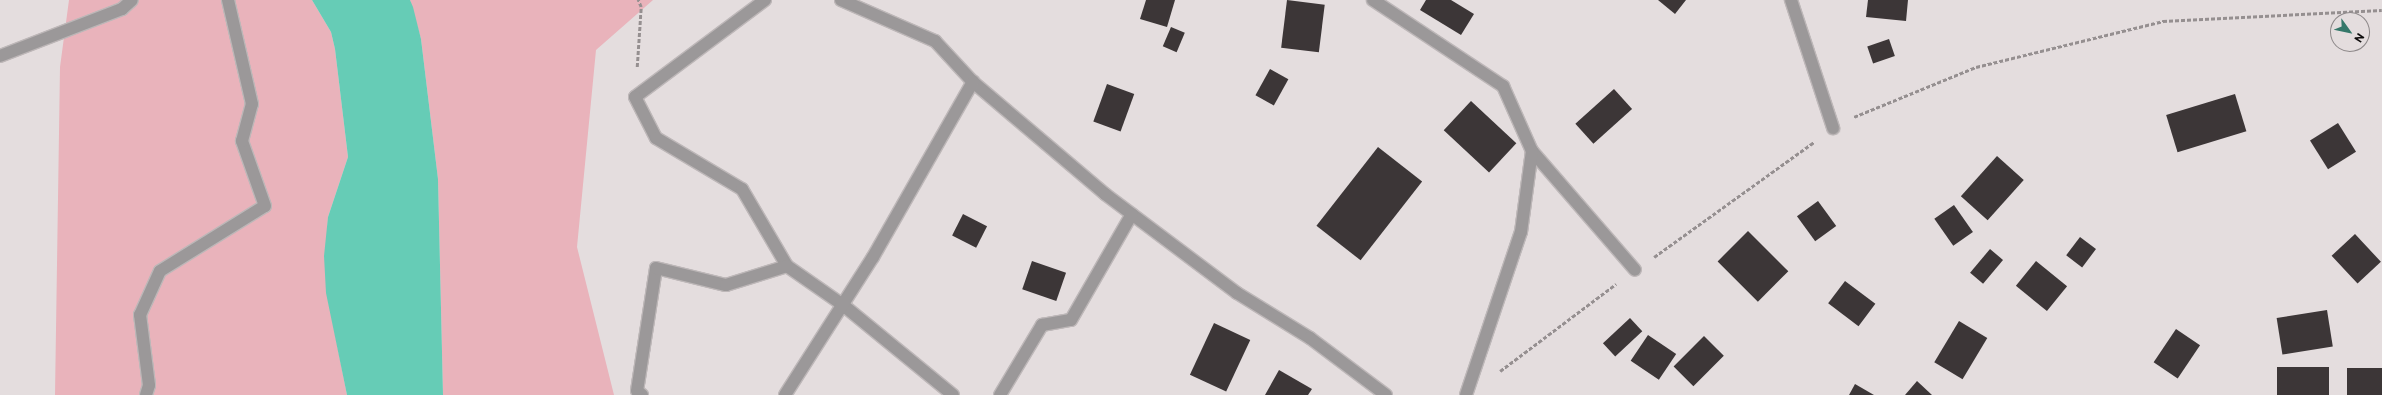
<!DOCTYPE html>
<style>
body{margin:0}
#map{position:relative;width:2382px;height:395px;overflow:hidden;background:#e4ddde;font-family:Commissioner,sans-serif}
div>[style]{position:absolute}
.green>*{inset:0;background:#e9b3bb}
.water>*{inset:0;background:#66ccb6}
.building>*{inset:0;background:#3c3637;transform-origin:0 0}
.path>*{height:2.5px;margin-top:-1.25px;transform-origin:0;background:repeating-linear-gradient(90deg,#958f90 0 4px,transparent 0 6px)}
.roads{filter:drop-shadow(1px 0 #bdb7b8) drop-shadow(-1px 0 #bdb7b8) drop-shadow(0 1px #bdb7b8) drop-shadow(0 -1px #bdb7b8)}
.minor>*{height:12px;margin:-6px;padding:0 6px;transform-origin:6px;border-radius:6px;background:#9b9899}
span{translate:-50% -50%;white-space:nowrap;text-align:center;line-height:1.15;-webkit-text-stroke:4px #e4ddde;paint-order:stroke}
.north{position:absolute;left:2330px;top:12px;width:40px;height:40px;box-sizing:border-box;background:#e4ddde;border:1px solid #8e898a;border-radius:50%;rotate:123deg;font-size:11px;font-weight:700;line-height:16px;text-align:center;color:#0e0c0c}
.north::after{content:'';display:block;margin:auto;width:14px;height:18px;background:#35786a;clip-path:polygon(50% 0,100% 100%,50% 72%,0 100%)}
</style>
<div id="map">
<div class="green">
<div style="clip-path:polygon(69px 0,312px 0,331px 32px,335px 49px,348px 157px,328px 217px,327px 236px,331px 314px,347px 395px,55px 395px,60px 67px)"></div>
<div style="clip-path:polygon(410px 0,653px 0,596px 50px,577px 247px,614px 395px,443px 395px,438px 179px,421px 39px)"></div>
</div>
<div class="water">
<div style="clip-path:polygon(312px 0,410px 0,413px 7px,421px 39px,438px 179px,443px 395px,347px 395px,326px 293px,324px 256px,328px 217px,348px 157px,335px 49px,331px 32px)"></div>
</div>
<div class="building">
<div style="clip-path:polygon(1146px 0,1175px 0,1167px 27px,1140px 19px)"></div>
<div style="left:1287px;top:0;width:38px;height:48px;rotate:7deg"></div>
<div style="clip-path:polygon(1426px 0,1451px 0,1474px 14px,1461px 35px,1420px 10px)"></div>
<div style="clip-path:polygon(1658px 0,1686px 0,1675px 14px)"></div>
<div style="clip-path:polygon(1868px 0,1908px 0,1906px 21px,1866px 17px)"></div>
<div style="left:1171px;top:27px;width:15px;height:21px;rotate:23deg"></div>
<div style="left:1889px;top:39px;width:18px;height:23px;rotate:71deg"></div>
<div style="left:1270px;top:69px;width:21px;height:30px;rotate:29deg"></div>
<div style="left:1107px;top:84px;width:29px;height:40px;rotate:20deg"></div>
<div style="left:1614px;top:89px;width:27px;height:52px;rotate:48deg"></div>
<div style="left:2235px;top:94px;width:39px;height:72px;rotate:73deg"></div>
<div style="left:1471px;top:101px;width:62px;height:40px;rotate:43deg"></div>
<div style="left:2338px;top:123px;width:34px;height:33px;rotate:58deg"></div>
<div style="left:1378px;top:147px;width:56px;height:100px;rotate:38deg"></div>
<div style="left:1997px;top:156px;width:36px;height:54px;rotate:42deg"></div>
<div style="left:1818px;top:201px;width:31px;height:26px;rotate:54deg"></div>
<div style="left:1954px;top:205px;width:33px;height:24px;rotate:55deg"></div>
<div style="left:963px;top:214px;width:27px;height:24px;rotate:27deg"></div>
<div style="left:1748px;top:231px;width:57px;height:43px;rotate:45deg"></div>
<div style="left:2355px;top:234px;width:38px;height:32px;rotate:47deg"></div>
<div style="left:2080px;top:237px;width:20px;height:23px;rotate:37deg"></div>
<div style="left:1990px;top:249px;width:17px;height:31px;rotate:40deg"></div>
<div style="left:1032px;top:261px;width:36px;height:30px;rotate:19deg"></div>
<div style="left:2036px;top:261px;width:40px;height:32px;rotate:39deg"></div>
<div style="left:1845px;top:281px;width:38px;height:28px;rotate:37deg"></div>
<div style="left:2327px;top:310px;width:37px;height:51px;rotate:81deg"></div>
<div style="left:1630px;top:318px;width:18px;height:37px;rotate:47deg"></div>
<div style="left:1959px;top:321px;width:33px;height:48px;rotate:31deg"></div>
<div style="left:1214px;top:323px;width:40px;height:57px;rotate:25deg"></div>
<div style="left:2176px;top:329px;width:29px;height:40px;rotate:34deg"></div>
<div style="left:1648px;top:335px;width:34px;height:31px;rotate:34deg"></div>
<div style="left:1704px;top:336px;width:28px;height:43px;rotate:45deg"></div>
<div style="left:2329px;top:367px;width:28px;height:52px;rotate:90deg"></div>
<div style="left:2382px;top:368px;width:27px;height:35px;rotate:90deg"></div>
<div style="clip-path:polygon(1279px 370px,1312px 389px,1308px 395px,1265px 395px)"></div>
<div style="clip-path:polygon(1917px 381px,1932px 395px,1905px 395px)"></div>
<div style="clip-path:polygon(1855px 384px,1874px 395px,1849px 395px)"></div>
</div>
<div class="path">
<div style="left:637px;top:67px;width:60px;rotate:-86.2deg"></div>
<div style="left:641px;top:7px;width:8px;rotate:-113deg"></div>
<div style="left:1854px;top:117px;width:132px;rotate:-22.3deg"></div>
<div style="left:1976px;top:67px;width:193px;rotate:-13.8deg"></div>
<div style="left:2163px;top:21px;width:219px;rotate:-2.9deg"></div>
<div style="left:1654px;top:257px;width:197px;rotate:-35.7deg"></div>
<div style="left:1500px;top:371px;width:145px;rotate:-36.9deg"></div>
</div>
<div class="roads">
<div class="minor">
<div style="left:765px;top:0;width:162px;rotate:143.3deg"></div>
<div style="left:635px;top:97px;width:46px;rotate:62.9deg"></div>
<div style="left:656px;top:138px;width:100px;rotate:30.7deg"></div>
<div style="left:742px;top:189px;width:89px;rotate:59.7deg"></div>
<div style="left:787px;top:266px;width:68px;rotate:34.9deg"></div>
<div style="left:843px;top:305px;width:142px;rotate:39.3deg"></div>
<div style="left:841px;top:0;width:103px;rotate:23.6deg"></div>
<div style="left:935px;top:41px;width:56px;rotate:47.2deg"></div>
<div style="left:973px;top:82px;width:173px;rotate:40.3deg"></div>
<div style="left:1105px;top:194px;width:165px;rotate:36.9deg"></div>
<div style="left:1237px;top:293px;width:86px;rotate:31.7deg"></div>
<div style="left:1310px;top:338px;width:95px;rotate:36.9deg"></div>
<div style="left:1373px;top:0;width:156px;rotate:33.5deg"></div>
<div style="left:1503px;top:86px;width:71px;rotate:66deg"></div>
<div style="left:1532px;top:151px;width:157px;rotate:49.1deg"></div>
<div style="left:1791px;top:0;width:135px;rotate:71.8deg"></div>
<div style="left:0;top:56px;width:131px;rotate:-21.1deg"></div>
<div style="left:122px;top:9px;width:13px;rotate:-42deg"></div>
<div style="left:146px;top:395px;width:10px;rotate:-73deg"></div>
<div style="left:149px;top:385px;width:71px;rotate:-97.3deg"></div>
<div style="left:140px;top:315px;width:48px;rotate:-65.6deg"></div>
<div style="left:160px;top:271px;width:123px;rotate:-31.8deg"></div>
<div style="left:265px;top:206px;width:69px;rotate:-109.5deg"></div>
<div style="left:242px;top:141px;width:38px;rotate:-75deg"></div>
<div style="left:252px;top:104px;width:107px;rotate:-103deg"></div>
<div style="left:642px;top:395px;width:6px;rotate:-141deg"></div>
<div style="left:637px;top:391px;width:124px;rotate:-81.2deg"></div>
<div style="left:656px;top:268px;width:72px;rotate:13.7deg"></div>
<div style="left:726px;top:285px;width:64px;rotate:-17.3deg"></div>
<div style="left:785px;top:395px;width:164px;rotate:-57.5deg"></div>
<div style="left:873px;top:257px;width:202px;rotate:-60.3deg"></div>
<div style="left:1000px;top:395px;width:82px;rotate:-59deg"></div>
<div style="left:1042px;top:325px;width:29px;rotate:-10deg"></div>
<div style="left:1071px;top:320px;width:122px;rotate:-60.1deg"></div>
<div style="left:1466px;top:395px;width:172px;rotate:-71.4deg"></div>
<div style="left:1521px;top:232px;width:82px;rotate:-82.3deg"></div>
</div>
</div>
<div class="north">N</div>
</div>
